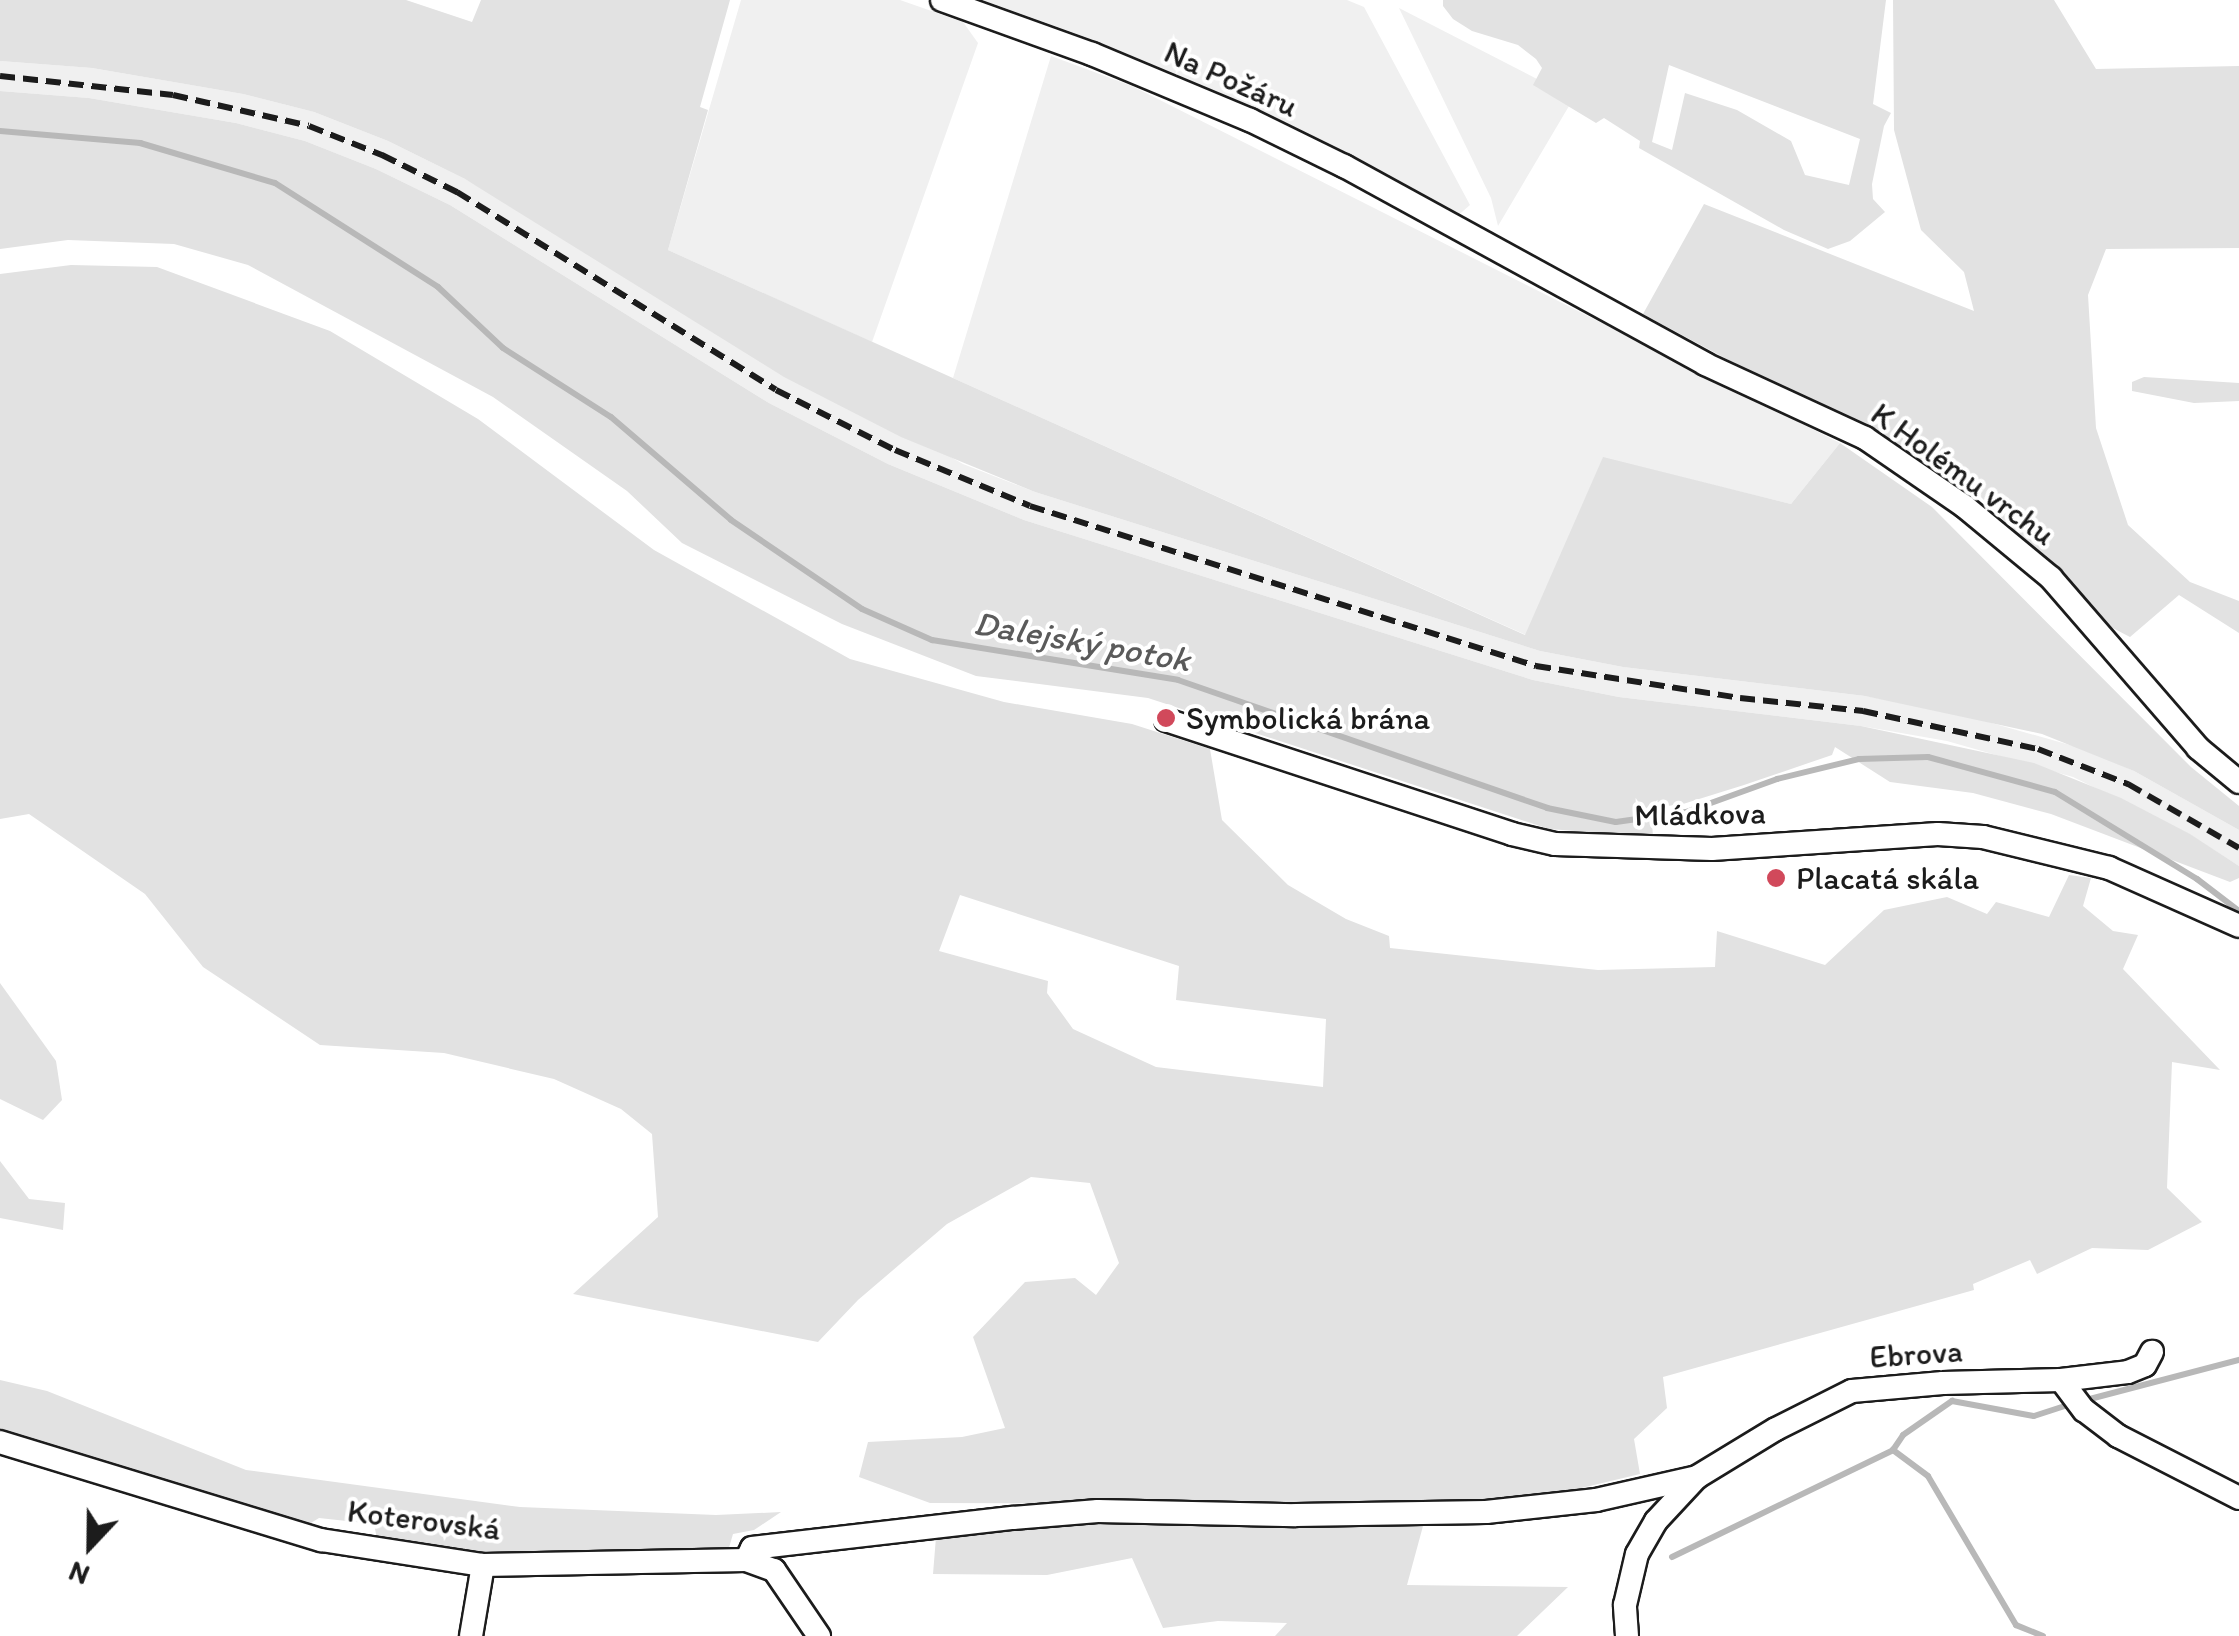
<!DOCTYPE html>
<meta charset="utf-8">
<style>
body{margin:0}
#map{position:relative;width:2239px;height:1636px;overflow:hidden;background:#fff;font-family:Itim,sans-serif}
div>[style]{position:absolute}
.built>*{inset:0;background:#f0f0f0}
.green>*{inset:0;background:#e2e2e2}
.stream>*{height:6px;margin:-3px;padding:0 3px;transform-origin:3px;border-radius:3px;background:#b8b8b8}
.roads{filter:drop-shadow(2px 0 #1c1c1c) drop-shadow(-2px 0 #1c1c1c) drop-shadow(0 2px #1c1c1c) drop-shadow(0 -2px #1c1c1c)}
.minor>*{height:22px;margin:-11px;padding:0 11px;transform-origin:11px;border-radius:11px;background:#fff}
.rail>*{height:6px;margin-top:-3px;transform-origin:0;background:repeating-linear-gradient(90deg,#1c1c1c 0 15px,transparent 0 23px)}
.dots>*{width:28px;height:28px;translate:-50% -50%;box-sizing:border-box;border:5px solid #fff;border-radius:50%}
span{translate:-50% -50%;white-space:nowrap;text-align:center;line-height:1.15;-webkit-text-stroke:8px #fff;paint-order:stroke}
.street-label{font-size:32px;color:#1c1c1c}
.poi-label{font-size:32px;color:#1c1c1c}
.left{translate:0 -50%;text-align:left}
.water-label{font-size:35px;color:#5a5a5a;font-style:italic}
.north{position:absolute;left:40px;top:1496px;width:100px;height:100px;-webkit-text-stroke:8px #fff;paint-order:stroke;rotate:202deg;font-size:28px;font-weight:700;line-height:40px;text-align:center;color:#1c1c1c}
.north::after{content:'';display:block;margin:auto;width:35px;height:45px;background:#1c1c1c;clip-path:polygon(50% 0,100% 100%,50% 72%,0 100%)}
</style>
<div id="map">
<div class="built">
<div style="clip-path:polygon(741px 0,900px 0,963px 22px,978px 43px,872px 342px,668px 250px)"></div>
<div style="clip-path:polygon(975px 0,1347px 0,1364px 7px,1470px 205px,1455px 218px,1207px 89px)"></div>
<div style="clip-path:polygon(1399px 8px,1537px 79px,1534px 85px,1569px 106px,1498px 226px,1491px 198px)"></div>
<div style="clip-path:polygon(1051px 56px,1132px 86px,1840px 443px,1791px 504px,1603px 458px,1526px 635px,953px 378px)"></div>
<div style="clip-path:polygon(0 61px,92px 68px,243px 94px,314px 112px,388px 141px,465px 179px,963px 464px,1035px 492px,1540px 651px,1623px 667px,1865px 696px,1953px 712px,2084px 749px,2134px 771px,2239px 830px,2239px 866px,2189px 834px,2073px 777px,1947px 741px,1861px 726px,1619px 697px,1533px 680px,1024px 520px,888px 464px,769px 403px,450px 205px,376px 169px,305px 141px,236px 123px,89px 98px,0 91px)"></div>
</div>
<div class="green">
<div style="clip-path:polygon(0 0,406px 0,472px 22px,481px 0,730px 0,700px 107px,708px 110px,668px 250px,1525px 635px,1603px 457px,1791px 504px,1840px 443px,1932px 507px,2191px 767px,2239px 806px,2239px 830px,2134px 771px,2042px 734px,1865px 696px,1623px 667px,1540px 651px,1035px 492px,901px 437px,784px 377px,465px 179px,388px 141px,314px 112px,243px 94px,92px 68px,0 61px)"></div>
<div style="clip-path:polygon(evenodd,1443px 0,1886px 0,1873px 104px,1891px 113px,1884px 126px,1872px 184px,1873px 199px,1885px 212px,1850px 241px,1828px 249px,1784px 230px,1639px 148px,1640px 141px,1604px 118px,1596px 123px,1533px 85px,1542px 68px,1536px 59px,1518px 45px,1472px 31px,1453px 19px,1443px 6px,1443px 0,1669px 65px,1860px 139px,1849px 185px,1805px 175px,1791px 141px,1737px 110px,1685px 93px,1672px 150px,1652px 142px,1669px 65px)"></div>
<div style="clip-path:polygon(1893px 0,2054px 0,2096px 69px,2239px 66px,2239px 248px,2106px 249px,2088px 295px,2096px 428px,2128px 525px,2190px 582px,2239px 601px,2239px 633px,2179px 595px,2130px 637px,2107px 625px,1979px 495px,1643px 314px,1704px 204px,1974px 311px,1964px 272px,1921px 230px,1894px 130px)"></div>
<div style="clip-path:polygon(0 91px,89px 98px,236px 123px,305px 141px,376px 169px,450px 205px,769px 403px,888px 464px,1024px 520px,1533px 680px,1619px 697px,1861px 726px,2034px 763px,2121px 798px,2190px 834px,2239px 866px,2239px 878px,2230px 882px,2051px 814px,1973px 793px,1890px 782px,1835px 747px,1832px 755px,1744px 785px,1683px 804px,1651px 808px,1653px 837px,1549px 829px,1148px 698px,976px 676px,842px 624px,682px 543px,627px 491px,493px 397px,248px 265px,174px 244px,68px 240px,0 249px)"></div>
<div style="clip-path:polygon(evenodd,71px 265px,157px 267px,330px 331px,478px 419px,654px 550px,850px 659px,1004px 702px,1132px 724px,1210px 749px,1222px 820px,1288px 885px,1346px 919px,1389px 936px,1390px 948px,1598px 970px,1715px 967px,1717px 931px,1825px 965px,1884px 910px,1947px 897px,1987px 914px,1996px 902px,2049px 917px,2069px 875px,2091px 878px,2083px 906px,2113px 931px,2138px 935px,2123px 969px,2220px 1070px,2172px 1062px,2167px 1188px,2202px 1222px,2148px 1250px,2092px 1248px,2037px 1274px,2030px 1260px,1973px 1284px,1974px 1290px,1663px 1377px,1667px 1408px,1634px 1439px,1640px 1474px,1548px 1496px,1424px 1504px,930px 1503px,859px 1477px,868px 1442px,962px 1437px,1005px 1428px,973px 1337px,1025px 1282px,1075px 1278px,1096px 1295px,1119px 1263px,1090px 1183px,1031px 1177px,947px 1224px,858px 1300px,818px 1342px,573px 1294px,658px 1217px,652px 1134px,621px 1109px,554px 1079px,444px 1053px,320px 1045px,203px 967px,145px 894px,29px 814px,0 819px,0 274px,71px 265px,960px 895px,1179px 966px,1176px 1000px,1326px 1019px,1323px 1087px,1156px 1067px,1073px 1029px,1047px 993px,1048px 981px,939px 951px,960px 895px)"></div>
<div style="clip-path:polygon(2144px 377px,2239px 383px,2239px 401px,2194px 403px,2132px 391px,2132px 382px)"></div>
<div style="clip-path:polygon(0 983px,56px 1061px,62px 1100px,43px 1120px,0 1099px)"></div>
<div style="clip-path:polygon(0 1161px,29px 1199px,65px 1203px,63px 1230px,0 1218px)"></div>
<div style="clip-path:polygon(0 1380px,47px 1391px,246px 1470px,520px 1507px,716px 1515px,781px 1512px,754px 1530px,733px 1534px,726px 1558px,494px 1558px,377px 1539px,374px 1524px,319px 1518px,306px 1526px,0 1431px)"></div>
<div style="clip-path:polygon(1239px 1520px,1423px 1526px,1407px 1585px,1568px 1587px,1517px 1636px,1275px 1636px,1287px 1623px,1218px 1621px,1163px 1628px,1132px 1558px,1047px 1575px,933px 1574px,936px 1537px,1094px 1522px)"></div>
</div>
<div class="stream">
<div style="left:0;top:131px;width:141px;rotate:4.9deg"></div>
<div style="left:140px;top:143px;width:141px;rotate:16.5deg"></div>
<div style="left:275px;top:183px;width:193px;rotate:32.5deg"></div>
<div style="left:438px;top:287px;width:89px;rotate:43.2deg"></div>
<div style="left:503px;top:348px;width:128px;rotate:32.6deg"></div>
<div style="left:611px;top:417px;width:158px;rotate:40.6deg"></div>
<div style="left:731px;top:520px;width:158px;rotate:34.2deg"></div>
<div style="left:862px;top:609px;width:77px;rotate:23.9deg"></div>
<div style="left:932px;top:640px;width:249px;rotate:9.2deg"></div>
<div style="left:1178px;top:680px;width:391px;rotate:19.1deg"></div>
<div style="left:1547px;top:808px;width:70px;rotate:11.5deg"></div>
<div style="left:1616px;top:822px;width:71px;rotate:-8.1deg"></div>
<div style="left:1686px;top:812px;width:97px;rotate:-19.9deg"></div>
<div style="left:1777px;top:779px;width:84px;rotate:-13.7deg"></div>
<div style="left:1859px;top:759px;width:69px;rotate:-1.7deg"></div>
<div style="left:1928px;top:757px;width:132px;rotate:15.4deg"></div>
<div style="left:2055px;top:792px;width:167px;rotate:31.5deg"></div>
<div style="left:2197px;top:879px;width:53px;rotate:37.3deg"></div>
<div style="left:2086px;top:1400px;width:158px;rotate:-14.7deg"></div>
<div style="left:1672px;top:1557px;width:246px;rotate:-25.8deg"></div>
<div style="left:2043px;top:1636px;width:29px;rotate:-158deg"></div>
<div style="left:2016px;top:1625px;width:173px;rotate:-120.6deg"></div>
<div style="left:1928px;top:1476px;width:44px;rotate:-143.4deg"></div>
<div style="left:1893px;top:1450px;width:18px;rotate:-56deg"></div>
<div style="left:1903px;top:1435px;width:60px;rotate:-34.8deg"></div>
<div style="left:1952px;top:1401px;width:83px;rotate:10.4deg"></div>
<div style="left:2034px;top:1416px;width:42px;rotate:-18deg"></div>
</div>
<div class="roads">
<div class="minor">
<div style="left:942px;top:0;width:159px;rotate:19.8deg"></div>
<div style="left:1092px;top:54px;width:171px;rotate:22.7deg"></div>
<div style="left:1250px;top:120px;width:105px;rotate:26.1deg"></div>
<div style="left:1344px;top:166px;width:412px;rotate:28.7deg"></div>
<div style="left:1705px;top:364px;width:176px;rotate:24.8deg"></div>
<div style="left:1865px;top:438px;width:120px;rotate:34.5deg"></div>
<div style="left:1964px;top:506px;width:113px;rotate:39.6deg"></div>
<div style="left:2051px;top:578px;width:225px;rotate:49.1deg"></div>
<div style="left:2198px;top:748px;width:53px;rotate:39.7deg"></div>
<div style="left:1166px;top:720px;width:364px;rotate:18.2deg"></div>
<div style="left:1512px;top:834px;width:44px;rotate:13.1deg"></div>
<div style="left:1555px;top:844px;width:157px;rotate:1.8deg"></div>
<div style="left:1712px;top:849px;width:226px;rotate:-3.8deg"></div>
<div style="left:1938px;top:834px;width:45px;rotate:3.8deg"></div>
<div style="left:1983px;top:837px;width:130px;rotate:13.8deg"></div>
<div style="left:2109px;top:868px;width:142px;rotate:24deg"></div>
<div style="left:2061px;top:1380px;width:38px;rotate:53deg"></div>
<div style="left:2084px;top:1410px;width:43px;rotate:37.4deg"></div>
<div style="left:2118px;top:1436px;width:136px;rotate:27.1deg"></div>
<div style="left:0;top:1442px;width:336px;rotate:17deg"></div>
<div style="left:321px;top:1540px;width:164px;rotate:8.8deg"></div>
<div style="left:483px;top:1565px;width:263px;rotate:-1.1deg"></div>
<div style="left:746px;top:1560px;width:30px;rotate:20deg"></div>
<div style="left:774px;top:1570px;width:80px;rotate:55.7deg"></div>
<div style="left:746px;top:1560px;width:13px;rotate:-63deg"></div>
<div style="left:752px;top:1548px;width:263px;rotate:-6.6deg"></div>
<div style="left:1013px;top:1518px;width:85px;rotate:-4.7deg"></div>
<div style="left:1098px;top:1511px;width:198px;rotate:1.2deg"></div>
<div style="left:1296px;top:1515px;width:190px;rotate:-0.9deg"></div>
<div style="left:1486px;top:1512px;width:111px;rotate:-6.2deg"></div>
<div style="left:1596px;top:1500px;width:104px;rotate:-12.8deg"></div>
<div style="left:471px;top:1636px;width:72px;rotate:-80.4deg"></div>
<div style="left:1627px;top:1636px;width:31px;rotate:-94deg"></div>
<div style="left:1625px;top:1605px;width:52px;rotate:-76.8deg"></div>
<div style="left:1637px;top:1554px;width:38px;rotate:-60deg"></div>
<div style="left:1656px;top:1521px;width:60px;rotate:-47deg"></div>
<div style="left:1697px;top:1477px;width:92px;rotate:-31.3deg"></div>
<div style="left:1776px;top:1429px;width:85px;rotate:-26.6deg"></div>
<div style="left:1852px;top:1391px;width:91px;rotate:-5deg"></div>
<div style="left:1943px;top:1383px;width:118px;rotate:-1.5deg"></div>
<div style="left:2061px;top:1380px;width:67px;rotate:-6.8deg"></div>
<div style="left:2128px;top:1372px;width:18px;rotate:-22deg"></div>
<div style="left:2145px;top:1365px;width:15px;rotate:-62deg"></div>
</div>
</div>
<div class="rail">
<div style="left:0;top:76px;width:174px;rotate:6.3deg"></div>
<div style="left:173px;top:95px;width:139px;rotate:12.8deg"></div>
<div style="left:309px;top:126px;width:79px;rotate:21.7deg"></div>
<div style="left:382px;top:155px;width:84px;rotate:26.3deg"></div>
<div style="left:457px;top:192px;width:375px;rotate:31.8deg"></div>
<div style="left:776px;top:390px;width:133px;rotate:26.8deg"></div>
<div style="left:895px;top:450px;width:146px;rotate:22.5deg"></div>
<div style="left:1030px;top:506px;width:531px;rotate:17.55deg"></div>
<div style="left:1536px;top:666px;width:206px;rotate:8.9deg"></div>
<div style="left:1740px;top:698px;width:124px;rotate:6deg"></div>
<div style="left:1863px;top:711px;width:179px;rotate:12.3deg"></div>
<div style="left:2038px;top:749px;width:97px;rotate:21.3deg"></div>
<div style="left:2128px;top:784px;width:128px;rotate:30deg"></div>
</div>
<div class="dots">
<div style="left:1166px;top:718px;background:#d1495b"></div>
<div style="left:1776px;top:878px;background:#d1495b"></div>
</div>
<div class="street-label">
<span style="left:1231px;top:79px;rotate:24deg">Na Požáru</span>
<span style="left:1963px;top:474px;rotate:36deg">K Holému vrchu</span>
<span style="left:1700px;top:814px;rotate:-1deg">Mládkova</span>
<span style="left:1916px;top:1354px;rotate:-4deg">Ebrova</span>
<span style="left:424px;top:1520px;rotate:7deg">Koterovská</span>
</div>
<div class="poi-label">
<span class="left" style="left:1186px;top:718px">Symbolická brána</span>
<span class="left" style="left:1796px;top:878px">Placatá skála</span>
</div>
<div class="water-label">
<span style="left:1082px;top:641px;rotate:10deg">Dalejský potok</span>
</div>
<div class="north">N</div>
</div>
